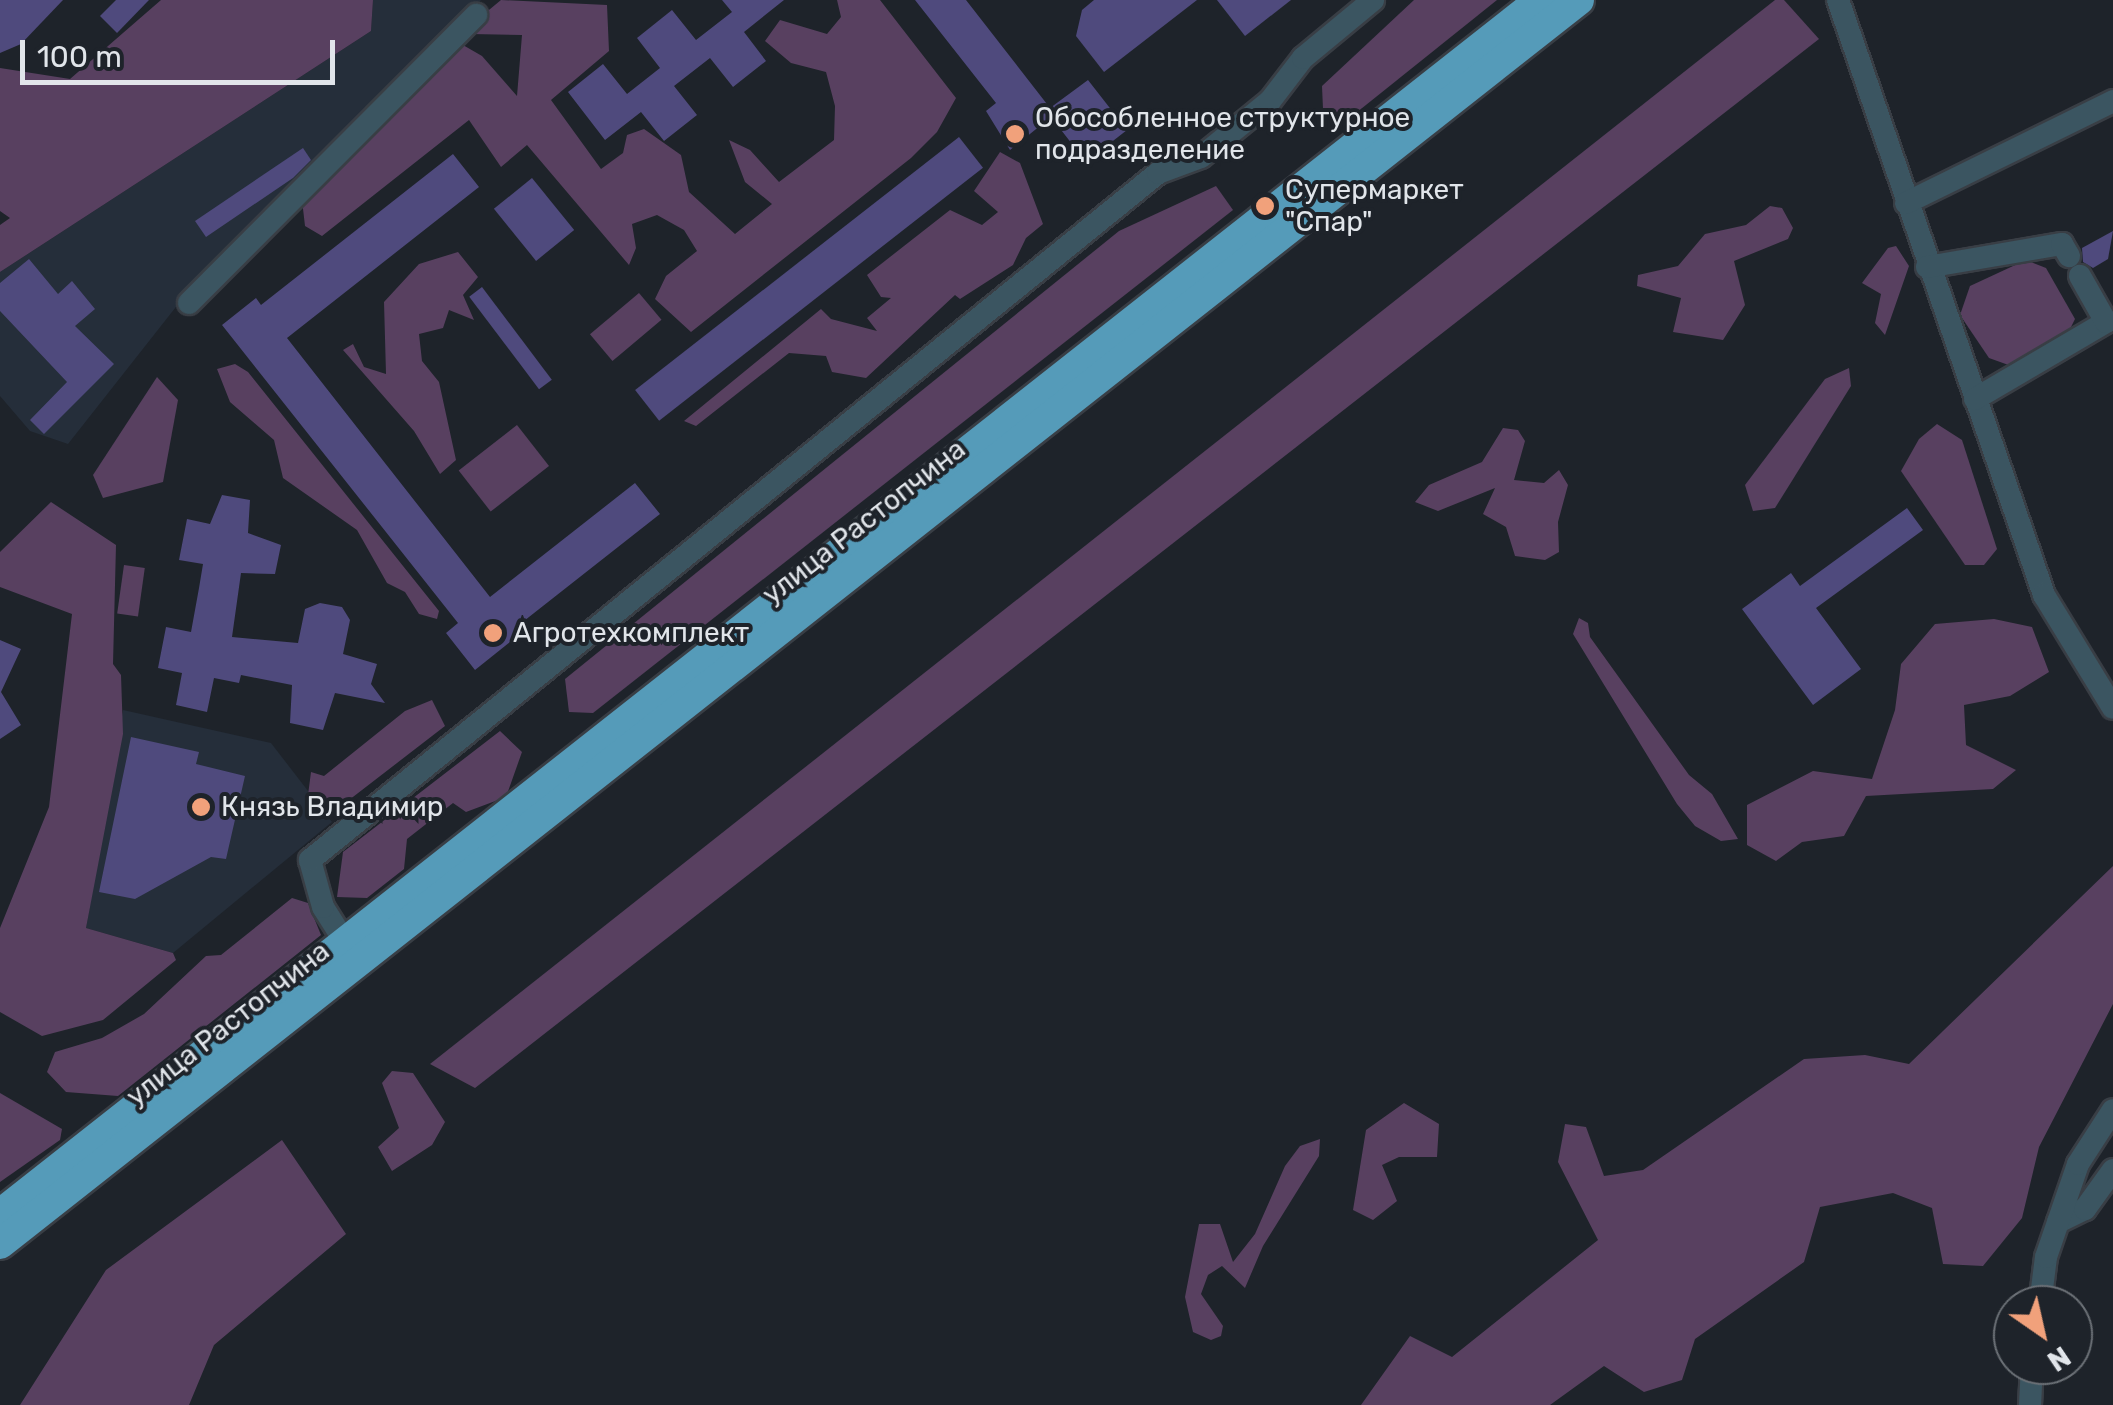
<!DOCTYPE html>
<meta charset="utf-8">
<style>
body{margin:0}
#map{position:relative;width:2113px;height:1405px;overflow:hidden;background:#1e232a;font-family:Rubik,sans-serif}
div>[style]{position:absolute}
.built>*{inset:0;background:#252e3a}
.green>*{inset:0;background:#584060;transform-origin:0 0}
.building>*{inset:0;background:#4f4a7d;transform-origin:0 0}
.roads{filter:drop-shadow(2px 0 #393e45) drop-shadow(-2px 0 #393e45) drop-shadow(0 2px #393e45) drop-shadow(0 -2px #393e45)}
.minor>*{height:22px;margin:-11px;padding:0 11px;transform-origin:11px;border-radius:11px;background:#3b5561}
.highway>*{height:30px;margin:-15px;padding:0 15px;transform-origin:15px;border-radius:15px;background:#559bb9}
.dots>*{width:28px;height:28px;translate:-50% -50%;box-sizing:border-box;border:5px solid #1e232a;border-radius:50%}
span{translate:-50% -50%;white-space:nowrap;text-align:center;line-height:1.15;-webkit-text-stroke:8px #1e232a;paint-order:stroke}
.poi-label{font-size:28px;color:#e1e5ea}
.left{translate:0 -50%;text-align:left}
.street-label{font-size:28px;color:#e1e5ea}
.north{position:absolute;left:1993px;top:1285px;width:100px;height:100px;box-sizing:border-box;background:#1e232a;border:2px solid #6c7177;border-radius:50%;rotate:146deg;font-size:28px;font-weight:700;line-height:40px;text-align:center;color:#e1e5ea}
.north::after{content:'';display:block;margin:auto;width:35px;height:45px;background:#f1a17b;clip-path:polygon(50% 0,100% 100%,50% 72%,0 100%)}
.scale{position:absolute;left:20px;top:40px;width:315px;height:45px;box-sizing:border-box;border:5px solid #e1e5ea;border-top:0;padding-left:12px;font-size:30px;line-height:35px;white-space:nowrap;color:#e1e5ea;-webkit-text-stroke:8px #1e232a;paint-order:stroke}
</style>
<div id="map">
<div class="built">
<div style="clip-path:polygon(373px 0,481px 0,183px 298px,68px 444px,30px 431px,0 396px,0 272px,371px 31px)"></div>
<div style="clip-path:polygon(123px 710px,271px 743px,332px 822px,173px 953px,86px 928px)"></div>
</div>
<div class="green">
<div style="clip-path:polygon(161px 0,373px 0,371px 31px,0 272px,0 225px,10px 218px,0 211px,0 68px,70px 79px)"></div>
<div style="clip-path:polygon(501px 0,607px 5px,609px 51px,551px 100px,601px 169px,623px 153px,627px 135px,644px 129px,681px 155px,689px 192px,735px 234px,772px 204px,745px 182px,729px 140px,750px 150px,779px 182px,834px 140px,835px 106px,826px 72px,791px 63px,765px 41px,780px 20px,827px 34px,841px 17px,837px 0,880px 0,956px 98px,937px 132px,911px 158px,691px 332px,655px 299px,666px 276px,697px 251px,684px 230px,657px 215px,632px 224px,636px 248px,629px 265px,527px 145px,501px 167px,469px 120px,322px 236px,305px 226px,302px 200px,456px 41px,482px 56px,517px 96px,522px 35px,471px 34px,472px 24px)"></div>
<div style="clip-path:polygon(1414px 0,1497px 0,1336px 129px,1323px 109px,1322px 86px)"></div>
<div style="clip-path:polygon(1775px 0,1784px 0,1819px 39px,475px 1088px,430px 1064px)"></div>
<div style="clip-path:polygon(1000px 152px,1020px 163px,1043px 224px,1026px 238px,1013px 265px,960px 299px,955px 295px,866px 378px,832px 372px,826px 356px,789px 353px,696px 426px,684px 421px,821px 309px,831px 319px,877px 331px,867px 318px,891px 298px,881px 297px,867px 275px,950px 210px,982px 225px,998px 212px,974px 191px)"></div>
<div style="clip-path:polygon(1216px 186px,1233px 210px,593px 713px,569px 712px,565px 679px,1119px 231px)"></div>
<div style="clip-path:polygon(1770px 206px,1782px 208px,1793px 228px,1788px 239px,1734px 261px,1745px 305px,1723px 340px,1673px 332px,1681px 298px,1637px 286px,1638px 275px,1678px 266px,1705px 234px,1746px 225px)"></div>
<div style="clip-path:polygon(1896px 246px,1909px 266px,1885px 335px,1875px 323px,1881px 294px,1862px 283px,1888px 248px)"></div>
<div style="clip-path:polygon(458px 252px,478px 277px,463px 295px,474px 320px,449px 310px,443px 328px,419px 334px,422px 361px,439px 382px,456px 460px,440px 474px,414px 431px,343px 350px,353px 344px,364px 367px,386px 374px,384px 302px,419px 264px)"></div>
<div style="clip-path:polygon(2026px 260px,2046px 268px,2075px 319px,2065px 339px,2014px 367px,1989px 358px,1960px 315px,1970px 286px)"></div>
<div style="left:639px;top:293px;width:35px;height:64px;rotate:50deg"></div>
<div style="clip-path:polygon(235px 364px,248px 372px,439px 611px,437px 619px,419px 614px,405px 592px,387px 583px,357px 530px,283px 478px,274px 440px,230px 402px,217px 369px)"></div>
<div style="clip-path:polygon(1849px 368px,1851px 386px,1775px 508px,1753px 511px,1745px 485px,1825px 379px)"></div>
<div style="clip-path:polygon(157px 377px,178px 400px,163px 482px,103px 498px,93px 475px)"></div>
<div style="clip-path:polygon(1937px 424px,1962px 440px,1997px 549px,1984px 565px,1965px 565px,1901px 471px,1919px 439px)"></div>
<div style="left:517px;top:425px;width:52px;height:74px;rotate:52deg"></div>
<div style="clip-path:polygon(1503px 428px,1518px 430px,1525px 441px,1514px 480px,1544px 483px,1559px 470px,1568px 485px,1558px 522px,1559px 552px,1545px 560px,1515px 556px,1506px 527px,1483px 514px,1495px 488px,1438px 511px,1415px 502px,1429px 485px,1482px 462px)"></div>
<div style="clip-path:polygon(51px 502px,116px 545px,113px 664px,121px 675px,123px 734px,86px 928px,173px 953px,176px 960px,103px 1020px,42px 1036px,0 1012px,0 928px,49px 807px,72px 614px,0 587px,0 552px)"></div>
<div style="left:124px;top:565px;width:21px;height:49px;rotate:8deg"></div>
<div style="clip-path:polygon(1579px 618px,1588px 623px,1590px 637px,1689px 775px,1712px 794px,1738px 839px,1721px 841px,1695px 826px,1677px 804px,1573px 634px)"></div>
<div style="clip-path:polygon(1994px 619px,2032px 627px,2049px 672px,2010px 696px,1964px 705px,1966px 745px,2016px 770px,1993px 789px,1866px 796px,1844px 836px,1802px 842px,1776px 861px,1747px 845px,1747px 805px,1813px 771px,1872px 779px,1895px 710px,1901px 664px,1935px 624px)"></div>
<div style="clip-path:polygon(432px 700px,445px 726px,327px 817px,322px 813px,308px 795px,311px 772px,324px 776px,405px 711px)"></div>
<div style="clip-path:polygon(500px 731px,522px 752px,506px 797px,466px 812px,453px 803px,407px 839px,404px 869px,367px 898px,337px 897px,343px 852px)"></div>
<div style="clip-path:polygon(2113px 866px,2113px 1004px,2039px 1147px,2022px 1218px,1983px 1266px,1943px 1264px,1932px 1208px,1893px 1193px,1820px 1207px,1804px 1262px,1695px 1339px,1682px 1380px,1644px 1392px,1604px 1366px,1550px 1405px,1361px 1405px,1410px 1336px,1452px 1357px,1598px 1240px,1558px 1162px,1565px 1124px,1586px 1127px,1604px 1176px,1643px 1170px,1804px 1059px,1865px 1055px,1909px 1064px)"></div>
<div style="clip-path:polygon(292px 898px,308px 903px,321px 935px,118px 1096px,66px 1092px,47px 1072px,55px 1052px,102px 1038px,144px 1014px,206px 956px,221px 955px)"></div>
<div style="clip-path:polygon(392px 1071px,413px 1073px,445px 1122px,432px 1145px,392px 1171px,378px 1147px,399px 1128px,382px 1083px)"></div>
<div style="clip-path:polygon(0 1093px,62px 1129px,60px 1140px,0 1182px)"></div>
<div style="clip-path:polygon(1404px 1103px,1439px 1124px,1437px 1157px,1399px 1157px,1382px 1165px,1397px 1201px,1373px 1220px,1353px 1210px,1366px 1130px)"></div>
<div style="clip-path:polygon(1320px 1139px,1319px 1156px,1263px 1246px,1245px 1288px,1222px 1266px,1208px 1275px,1201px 1294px,1223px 1326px,1221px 1336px,1211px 1340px,1193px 1332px,1185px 1297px,1199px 1224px,1220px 1224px,1233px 1262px,1255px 1234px,1285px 1166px,1300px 1146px)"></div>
<div style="clip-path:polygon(282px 1140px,346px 1234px,214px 1345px,189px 1405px,20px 1405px,106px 1270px)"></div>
</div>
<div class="building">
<div style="clip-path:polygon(0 0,63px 0,21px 44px,0 53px)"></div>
<div style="clip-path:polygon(116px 0,149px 0,117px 33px,100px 16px)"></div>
<div style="clip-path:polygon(722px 0,784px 0,744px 32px,766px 61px,733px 87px,710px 58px,674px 86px,697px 115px,664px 141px,641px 112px,605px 140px,568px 92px,603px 64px,627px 94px,660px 68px,637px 38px,672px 10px,696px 40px,732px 12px)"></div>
<div style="clip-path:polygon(915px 0,966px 0,1050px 108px,1088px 80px,1127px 130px,1086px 162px,1051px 117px,1010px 150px,986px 111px,996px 103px)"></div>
<div style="clip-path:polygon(1094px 0,1197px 0,1104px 72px,1076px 36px,1082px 10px)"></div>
<div style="clip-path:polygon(1217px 0,1291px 0,1245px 36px)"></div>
<div style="left:959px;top:137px;width:39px;height:411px;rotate:52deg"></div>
<div style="clip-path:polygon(303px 148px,311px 160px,293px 178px,206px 237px,195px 221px)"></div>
<div style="clip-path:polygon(453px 154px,479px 187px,287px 338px,490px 597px,635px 483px,660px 514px,515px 628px,520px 634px,475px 670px,446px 633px,458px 623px,222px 325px,256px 298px,261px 305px)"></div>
<div style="left:532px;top:178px;width:67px;height:49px;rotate:51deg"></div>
<div style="clip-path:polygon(2113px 231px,2108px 259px,2093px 268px,2083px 262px,2082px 248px)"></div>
<div style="clip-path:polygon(29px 259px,58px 294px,72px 281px,95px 309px,75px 326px,114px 364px,44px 434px,30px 420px,67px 382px,0 311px,0 283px)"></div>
<div style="left:482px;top:287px;width:116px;height:16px;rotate:53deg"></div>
<div style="clip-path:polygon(222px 495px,250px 500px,248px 533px,281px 545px,275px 574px,241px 573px,232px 637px,298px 643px,305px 609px,320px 603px,342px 607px,350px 620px,343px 654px,377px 664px,371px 684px,385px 703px,335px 693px,323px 730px,290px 723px,292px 685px,241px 675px,239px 683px,214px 678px,207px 712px,176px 705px,182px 673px,158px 668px,166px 627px,191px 632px,199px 588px,203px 564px,179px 560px,187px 519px,210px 524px)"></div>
<div style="clip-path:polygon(1907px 508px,1923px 530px,1816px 608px,1861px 669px,1813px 705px,1742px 609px,1791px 573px,1800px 586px)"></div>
<div style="clip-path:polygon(0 640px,21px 649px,1px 692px,21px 725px,0 739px)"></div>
<div style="clip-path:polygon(131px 737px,199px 752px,196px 764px,245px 776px,226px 859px,211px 857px,135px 899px,99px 892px)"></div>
</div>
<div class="roads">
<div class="minor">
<div style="left:1838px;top:0;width:630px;rotate:70.9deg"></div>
<div style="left:2044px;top:595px;width:132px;rotate:58.6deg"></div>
<div style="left:1906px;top:203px;width:231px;rotate:-26.2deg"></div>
<div style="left:1927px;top:267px;width:137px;rotate:-9.7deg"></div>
<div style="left:2062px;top:244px;width:14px;rotate:60deg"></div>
<div style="left:189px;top:303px;width:407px;rotate:-45.1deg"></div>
<div style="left:1975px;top:399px;width:152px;rotate:-30.4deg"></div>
<div style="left:2106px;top:322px;width:53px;rotate:-119.5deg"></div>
<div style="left:345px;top:942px;width:41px;rotate:-122.2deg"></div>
<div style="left:323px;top:907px;width:49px;rotate:-105.5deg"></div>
<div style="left:310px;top:860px;width:1091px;rotate:-39.01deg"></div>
<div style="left:1158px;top:173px;width:46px;rotate:-20.4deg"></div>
<div style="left:1201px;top:157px;width:89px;rotate:-39.1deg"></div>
<div style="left:1270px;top:101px;width:54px;rotate:-52.5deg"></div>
<div style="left:1303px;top:58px;width:91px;rotate:-39.6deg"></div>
<div style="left:2058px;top:1222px;width:30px;rotate:-26deg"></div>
<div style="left:2085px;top:1209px;width:48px;rotate:-54.3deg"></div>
<div style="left:2040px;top:1305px;width:48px;rotate:-82.9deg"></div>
<div style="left:2046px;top:1257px;width:98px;rotate:-71deg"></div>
<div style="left:2078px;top:1164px;width:64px;rotate:-57.1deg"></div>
<div style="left:2030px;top:1405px;width:40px;rotate:-87.1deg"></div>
</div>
<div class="highway">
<div style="left:0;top:1214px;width:1961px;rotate:-38.25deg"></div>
<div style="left:0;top:1244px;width:2010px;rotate:-38.23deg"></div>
</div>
</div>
<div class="dots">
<div style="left:1015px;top:134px;background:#f1a17b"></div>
<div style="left:1265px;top:206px;background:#f1a17b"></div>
<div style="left:493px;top:633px;background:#f1a17b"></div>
<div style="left:201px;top:807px;background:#f1a17b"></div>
</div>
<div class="poi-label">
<span class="left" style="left:1035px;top:134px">Обособленное структурное<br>подразделение</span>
<span class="left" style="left:1285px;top:206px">Супермаркет<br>"Спар"</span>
<span class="left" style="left:513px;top:633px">Агротехкомплект</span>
<span class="left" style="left:221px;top:807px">Князь Владимир</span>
</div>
<div class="street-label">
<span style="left:864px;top:522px;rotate:-38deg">улица Растопчина</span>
<span style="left:228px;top:1024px;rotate:-38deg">улица Растопчина</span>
</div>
<div class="north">N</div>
<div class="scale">100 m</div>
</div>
